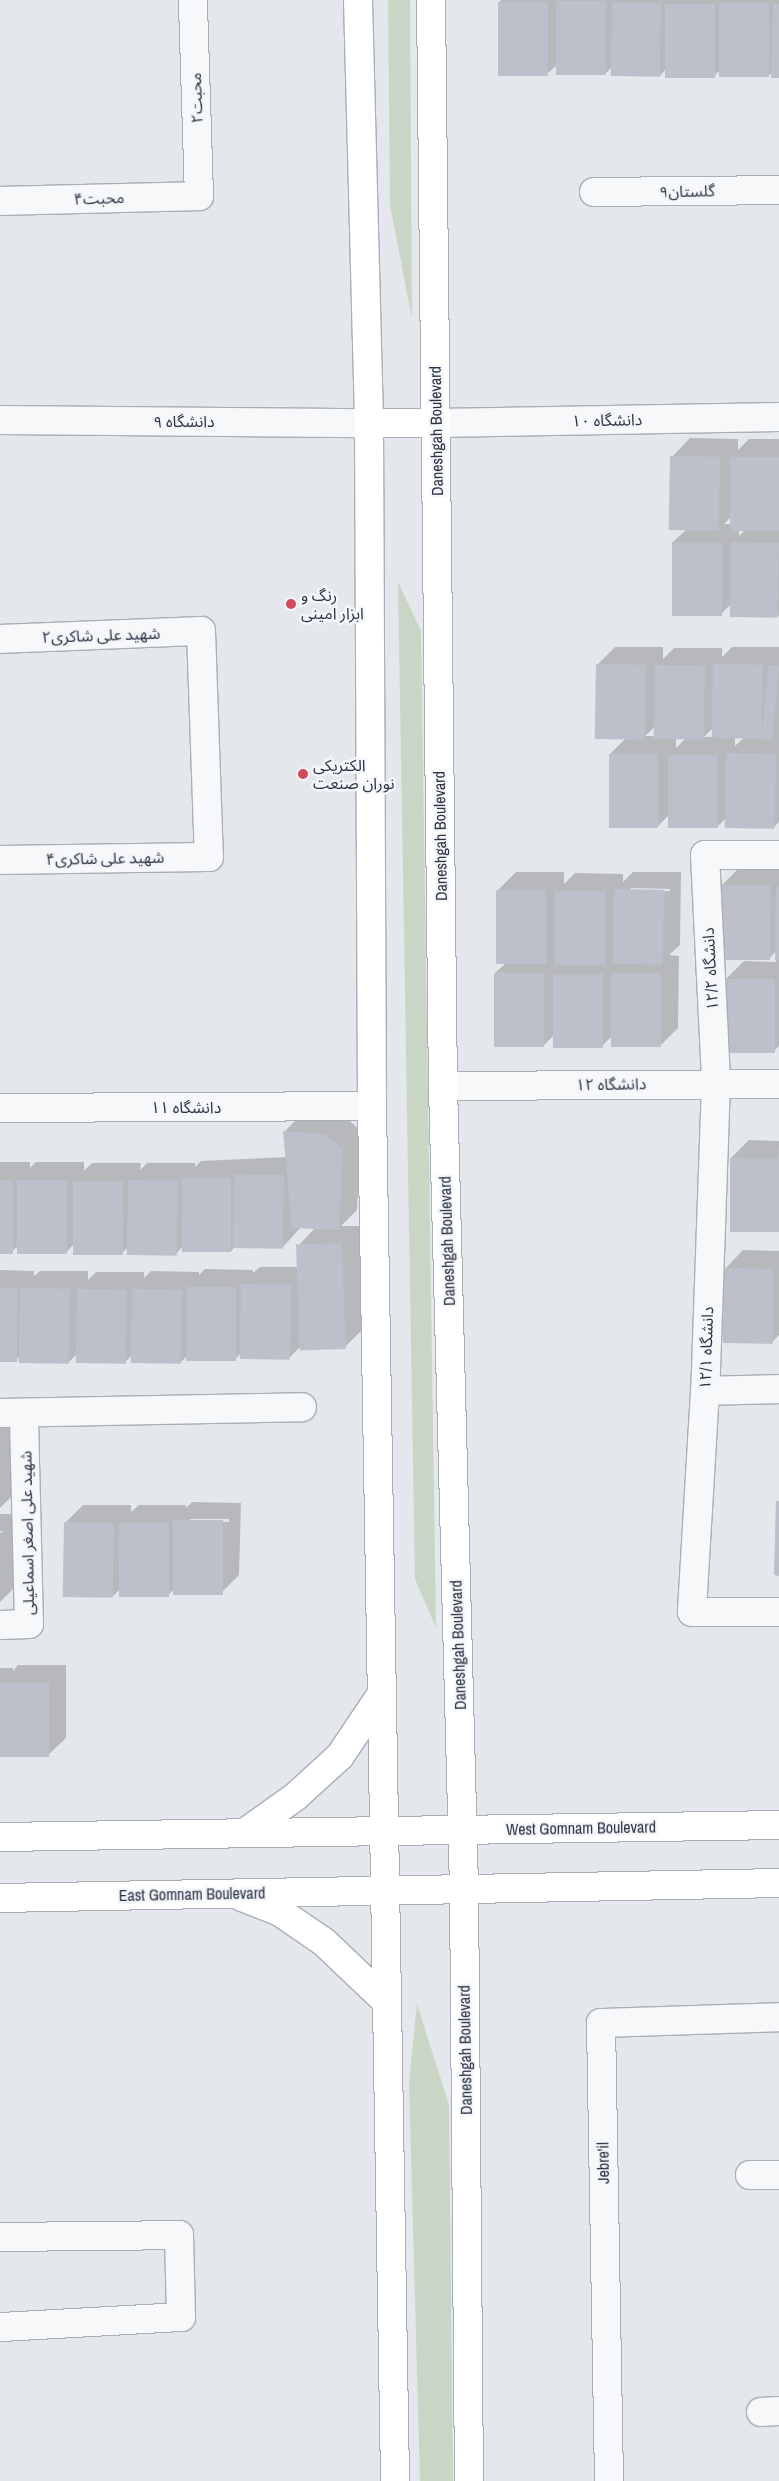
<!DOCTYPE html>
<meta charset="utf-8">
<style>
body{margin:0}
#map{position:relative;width:779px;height:2481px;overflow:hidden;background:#e4e7ec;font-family:"Archivo Narrow","Noto Sans Arabic",sans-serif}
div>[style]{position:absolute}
.green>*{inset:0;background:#c9d6c5}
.shadow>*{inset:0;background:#0003}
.building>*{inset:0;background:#bbc0ca;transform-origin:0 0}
.roads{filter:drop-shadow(1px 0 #a9aeb7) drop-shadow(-1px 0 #a9aeb7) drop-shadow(0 1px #a9aeb7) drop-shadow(0 -1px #a9aeb7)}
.street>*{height:28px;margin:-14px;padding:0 14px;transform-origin:14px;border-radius:14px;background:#f7f8fa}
.secondary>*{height:28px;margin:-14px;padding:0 14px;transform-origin:14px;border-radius:14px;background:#fff}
.primary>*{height:28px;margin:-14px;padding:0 14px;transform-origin:14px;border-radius:14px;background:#fff}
.dots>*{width:14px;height:14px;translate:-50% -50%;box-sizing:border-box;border:2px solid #f4f6f9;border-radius:50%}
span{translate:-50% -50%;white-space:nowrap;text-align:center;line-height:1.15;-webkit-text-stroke:5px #f4f6f9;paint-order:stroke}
.street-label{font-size:16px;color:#2b3445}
.poi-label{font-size:16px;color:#2b3445}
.left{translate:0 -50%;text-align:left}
</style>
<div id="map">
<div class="green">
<div style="clip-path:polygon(388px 0,410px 0,412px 319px,390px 205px)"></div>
<div style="clip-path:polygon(398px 582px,421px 631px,436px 1628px,415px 1579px)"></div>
<div style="clip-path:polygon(417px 2004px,449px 2105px,453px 2481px,420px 2481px,409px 2082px)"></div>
</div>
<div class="shadow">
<div style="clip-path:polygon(501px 0,779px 0,779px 77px,773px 71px,767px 77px,719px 71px,713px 77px,665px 70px,660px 76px,612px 67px,605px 74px,557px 65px,546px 75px,499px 2px)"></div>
<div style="clip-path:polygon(evenodd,690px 438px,738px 439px,738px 450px,749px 439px,779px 439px,779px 616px,731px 604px,720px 615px,673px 542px,687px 529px,672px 457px,690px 438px,730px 518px,730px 524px,724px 524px,730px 518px,690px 438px,739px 530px,745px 530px,739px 536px,739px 530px)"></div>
<div style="clip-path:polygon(evenodd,615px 647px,663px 647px,663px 659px,674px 648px,722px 648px,722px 657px,732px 647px,779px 647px,779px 822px,774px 827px,727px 817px,716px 828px,668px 816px,657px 827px,610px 754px,626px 738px,597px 665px,615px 647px,655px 727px,655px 736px,645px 736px,655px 727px,615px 647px,713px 728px,713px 737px,704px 737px,713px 728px,615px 647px,769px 730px,769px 736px,763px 736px,769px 730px,615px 647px,735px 737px,744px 738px,735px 746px,735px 737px,615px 647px,676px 738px,686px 738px,676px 748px,676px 738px)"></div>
<div style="clip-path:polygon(740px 867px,779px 868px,779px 1046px,773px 1052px,726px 979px,744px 961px,776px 962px,776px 951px,769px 959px,722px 885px)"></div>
<div style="clip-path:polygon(evenodd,516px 872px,564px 872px,564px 884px,575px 873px,623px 874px,623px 882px,633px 872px,681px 872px,680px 945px,669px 955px,679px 956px,678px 1028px,660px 1046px,612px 1036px,601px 1047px,553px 1036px,543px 1046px,495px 973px,506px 963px,498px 890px,516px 872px,631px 888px,670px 889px,670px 891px,631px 891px,631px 888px)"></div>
<div style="clip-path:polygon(302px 1114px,344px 1116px,361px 1131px,357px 1210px,341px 1226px,359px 1226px,363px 1329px,345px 1347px,301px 1346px,289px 1358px,241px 1353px,234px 1360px,186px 1357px,180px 1363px,132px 1355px,125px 1362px,77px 1354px,69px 1362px,21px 1355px,15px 1361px,0 1361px,0 1270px,34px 1271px,34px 1276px,40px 1271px,88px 1271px,88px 1280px,96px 1272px,144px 1272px,144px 1278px,151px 1271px,199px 1272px,199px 1275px,205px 1269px,253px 1270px,253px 1273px,260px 1267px,298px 1267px,298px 1246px,316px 1227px,301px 1227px,283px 1247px,235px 1247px,230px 1252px,182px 1247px,176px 1254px,128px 1247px,121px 1254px,73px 1245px,65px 1254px,17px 1247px,11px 1252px,0 1252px,0 1162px,30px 1162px,30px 1168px,36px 1162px,84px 1162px,84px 1171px,92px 1163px,141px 1163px,140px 1170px,147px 1163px,195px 1163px,195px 1167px,201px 1161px,286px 1157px,284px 1132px)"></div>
<div style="clip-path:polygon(749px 1140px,779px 1141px,778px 1231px,731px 1158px)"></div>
<div style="clip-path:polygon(743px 1250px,779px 1251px,779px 1335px,772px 1342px,725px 1269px)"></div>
<div style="clip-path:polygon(0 1424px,13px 1424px,12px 1496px,0 1508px)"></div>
<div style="clip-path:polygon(evenodd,192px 1502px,241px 1503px,239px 1575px,221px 1593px,173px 1590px,168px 1596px,120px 1589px,113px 1596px,65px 1523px,83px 1505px,131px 1505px,131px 1512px,139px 1505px,186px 1505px,186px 1508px,192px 1502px,190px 1519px,229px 1519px,229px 1522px,190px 1521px,190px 1519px)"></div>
<div style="clip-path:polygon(0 1514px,16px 1514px,15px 1587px,0 1602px,0 1533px,4px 1531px,0 1531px)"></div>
<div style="clip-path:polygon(18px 1665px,66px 1665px,66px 1738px,47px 1756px,0 1756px,0 1668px,13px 1668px,13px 1671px)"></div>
</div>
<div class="building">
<div style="left:556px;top:1px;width:50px;height:74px"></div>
<div style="left:498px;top:2px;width:50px;height:74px"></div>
<div style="left:612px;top:2px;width:49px;height:74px;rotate:1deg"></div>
<div style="left:719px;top:3px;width:50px;height:74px"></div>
<div style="left:665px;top:4px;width:50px;height:74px"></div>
<div style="clip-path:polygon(773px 4px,779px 4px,779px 78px,771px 78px)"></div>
<div style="left:670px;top:456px;width:50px;height:74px;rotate:1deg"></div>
<div style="left:730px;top:457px;width:49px;height:74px"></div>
<div style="left:672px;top:542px;width:50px;height:74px"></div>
<div style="left:731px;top:542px;width:48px;height:75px;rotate:1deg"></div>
<div style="left:596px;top:664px;width:50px;height:75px;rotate:1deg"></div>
<div style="left:713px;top:664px;width:50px;height:74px;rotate:1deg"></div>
<div style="left:655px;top:665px;width:50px;height:74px;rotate:1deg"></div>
<div style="left:768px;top:665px;width:11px;height:75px;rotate:5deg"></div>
<div style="left:726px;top:753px;width:50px;height:75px;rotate:1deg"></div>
<div style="left:609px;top:754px;width:49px;height:74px"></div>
<div style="left:668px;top:755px;width:50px;height:73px"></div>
<div style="left:720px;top:885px;width:50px;height:75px"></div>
<div style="clip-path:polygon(776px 886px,779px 886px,779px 960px,775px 960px)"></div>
<div style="left:614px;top:889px;width:50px;height:75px;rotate:1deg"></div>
<div style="left:496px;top:890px;width:50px;height:74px"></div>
<div style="left:555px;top:891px;width:50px;height:74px"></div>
<div style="left:494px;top:973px;width:50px;height:74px"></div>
<div style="left:611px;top:973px;width:50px;height:74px"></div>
<div style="left:553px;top:974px;width:50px;height:74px"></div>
<div style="left:725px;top:979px;width:50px;height:74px"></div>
<div style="clip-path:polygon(283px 1131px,325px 1134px,343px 1149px,339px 1230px,292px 1228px)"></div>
<div style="left:730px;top:1158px;width:49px;height:74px"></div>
<div style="left:234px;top:1174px;width:50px;height:74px;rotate:1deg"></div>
<div style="left:182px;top:1178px;width:49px;height:74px"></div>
<div style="left:0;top:1180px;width:13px;height:74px"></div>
<div style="left:17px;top:1180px;width:50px;height:74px"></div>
<div style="left:128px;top:1180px;width:50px;height:75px;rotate:1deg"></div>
<div style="left:73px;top:1181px;width:50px;height:74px"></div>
<div style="left:342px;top:1243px;width:106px;height:46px;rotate:88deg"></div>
<div style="left:724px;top:1268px;width:50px;height:75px;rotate:1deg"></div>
<div style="left:241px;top:1284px;width:50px;height:75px;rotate:1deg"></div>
<div style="left:186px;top:1287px;width:50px;height:74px"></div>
<div style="left:0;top:1288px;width:17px;height:74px"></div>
<div style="left:20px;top:1288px;width:50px;height:75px;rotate:1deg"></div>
<div style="left:77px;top:1289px;width:50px;height:74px;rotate:1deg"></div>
<div style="left:132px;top:1289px;width:50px;height:74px;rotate:1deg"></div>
<div style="clip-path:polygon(776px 1501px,779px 1501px,779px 1576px,774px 1575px)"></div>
<div style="left:173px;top:1520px;width:50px;height:75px"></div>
<div style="left:64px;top:1522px;width:50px;height:75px;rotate:1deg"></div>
<div style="left:119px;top:1523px;width:50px;height:74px"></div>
<div style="left:0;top:1683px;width:49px;height:74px"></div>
</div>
<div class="roads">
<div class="street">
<div style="left:594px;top:192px;width:185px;rotate:-0.6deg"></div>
<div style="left:0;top:201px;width:199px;rotate:-1.4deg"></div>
<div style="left:199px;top:196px;width:196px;rotate:-91.8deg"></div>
<div style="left:0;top:420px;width:369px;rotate:0.5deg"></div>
<div style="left:436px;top:423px;width:343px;rotate:-1deg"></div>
<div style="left:0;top:639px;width:201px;rotate:-2.3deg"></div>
<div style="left:201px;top:631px;width:226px;rotate:88deg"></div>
<div style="left:209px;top:857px;width:209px;rotate:179.2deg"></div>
<div style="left:779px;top:855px;width:74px;rotate:180deg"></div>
<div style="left:705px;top:855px;width:228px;rotate:87.2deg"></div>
<div style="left:716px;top:1083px;width:308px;rotate:92deg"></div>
<div style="left:705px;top:1391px;width:221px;rotate:93.4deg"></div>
<div style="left:692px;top:1612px;width:87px"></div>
<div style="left:443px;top:1086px;width:336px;rotate:-0.3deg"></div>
<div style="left:0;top:1108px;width:372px;rotate:-0.3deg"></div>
<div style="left:705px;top:1391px;width:74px;rotate:-1.5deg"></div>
<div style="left:0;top:1413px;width:302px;rotate:-1.1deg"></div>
<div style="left:0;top:1625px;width:29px;rotate:-2deg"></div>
<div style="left:29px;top:1624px;width:211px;rotate:-91.4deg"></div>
<div style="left:750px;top:2175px;width:29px"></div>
<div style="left:0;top:2237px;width:179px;rotate:-0.6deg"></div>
<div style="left:179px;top:2235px;width:82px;rotate:88.6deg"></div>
<div style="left:181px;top:2317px;width:181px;rotate:176.8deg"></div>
<div style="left:761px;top:2412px;width:18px;rotate:-3deg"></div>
<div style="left:609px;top:2481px;width:458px;rotate:-91deg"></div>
<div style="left:601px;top:2023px;width:178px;rotate:-1.9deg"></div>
</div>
<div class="secondary">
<div style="left:358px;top:0;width:423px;rotate:88.5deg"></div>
<div style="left:369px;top:423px;width:683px;rotate:89.75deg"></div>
<div style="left:372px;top:1106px;width:1375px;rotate:89.04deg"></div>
<div style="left:431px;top:0;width:1086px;rotate:89.37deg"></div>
<div style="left:443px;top:1086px;width:802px;rotate:88.5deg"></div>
<div style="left:464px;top:1888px;width:593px;rotate:89.52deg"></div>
<div style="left:246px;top:1832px;width:60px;rotate:-35.5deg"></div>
<div style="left:295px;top:1797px;width:61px;rotate:-42.3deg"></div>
<div style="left:340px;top:1756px;width:73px;rotate:-56.1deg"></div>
<div style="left:0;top:1837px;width:779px;rotate:-0.88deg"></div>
<div style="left:242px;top:1897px;width:41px;rotate:21.5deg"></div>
<div style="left:280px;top:1912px;width:53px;rotate:34.3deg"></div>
<div style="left:324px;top:1942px;width:86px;rotate:43.6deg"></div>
<div style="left:0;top:1898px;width:779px;rotate:-1.1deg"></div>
</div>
<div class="primary">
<div style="left:369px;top:423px;width:67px"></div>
</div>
</div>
<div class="dots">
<div style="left:291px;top:604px;background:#d1495b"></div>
<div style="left:303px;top:774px;background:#d1495b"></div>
</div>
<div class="street-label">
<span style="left:196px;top:98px;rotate:-92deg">محبت۲</span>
<span style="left:687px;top:191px;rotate:-1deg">گلستان۹</span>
<span style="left:99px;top:198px;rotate:-2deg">محبت۴</span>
<span style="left:607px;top:420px;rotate:-1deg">دانشگاه ۱۰</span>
<span style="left:184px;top:421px">دانشگاه ۹</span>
<span style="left:436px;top:431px;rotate:-91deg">Daneshgah Boulevard</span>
<span style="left:101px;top:635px;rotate:-2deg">شهید علی شاکری۲</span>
<span style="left:440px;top:836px;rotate:-91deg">Daneshgah Boulevard</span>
<span style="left:105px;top:858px;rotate:-1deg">شهید علی شاکری۴</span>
<span style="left:710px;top:969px;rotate:-93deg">دانشگاه ۱۲/۲</span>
<span style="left:611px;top:1084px;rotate:-1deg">دانشگاه ۱۲</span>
<span style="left:186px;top:1107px">دانشگاه ۱۱</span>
<span style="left:447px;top:1241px;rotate:-92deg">Daneshgah Boulevard</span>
<span style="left:706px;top:1348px;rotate:-88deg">دانشگاه ۱۲/۱</span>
<span style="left:27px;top:1533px;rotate:-91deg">شهید علی اصغر اسماعیلی</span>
<span style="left:458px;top:1645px;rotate:-92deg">Daneshgah Boulevard</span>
<span style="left:581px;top:1828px;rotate:-1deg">West Gomnam Boulevard</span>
<span style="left:192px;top:1894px;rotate:-1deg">East Gomnam Boulevard</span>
<span style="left:465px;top:2050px;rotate:-91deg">Daneshgah Boulevard</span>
<span style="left:603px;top:2163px;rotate:-91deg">Jebre'il</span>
</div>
<div class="poi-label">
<span class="left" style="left:301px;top:604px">رنگ و<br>ابزار امینی</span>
<span class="left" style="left:313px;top:774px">الکتریکی<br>نوران صنعت</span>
</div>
</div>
